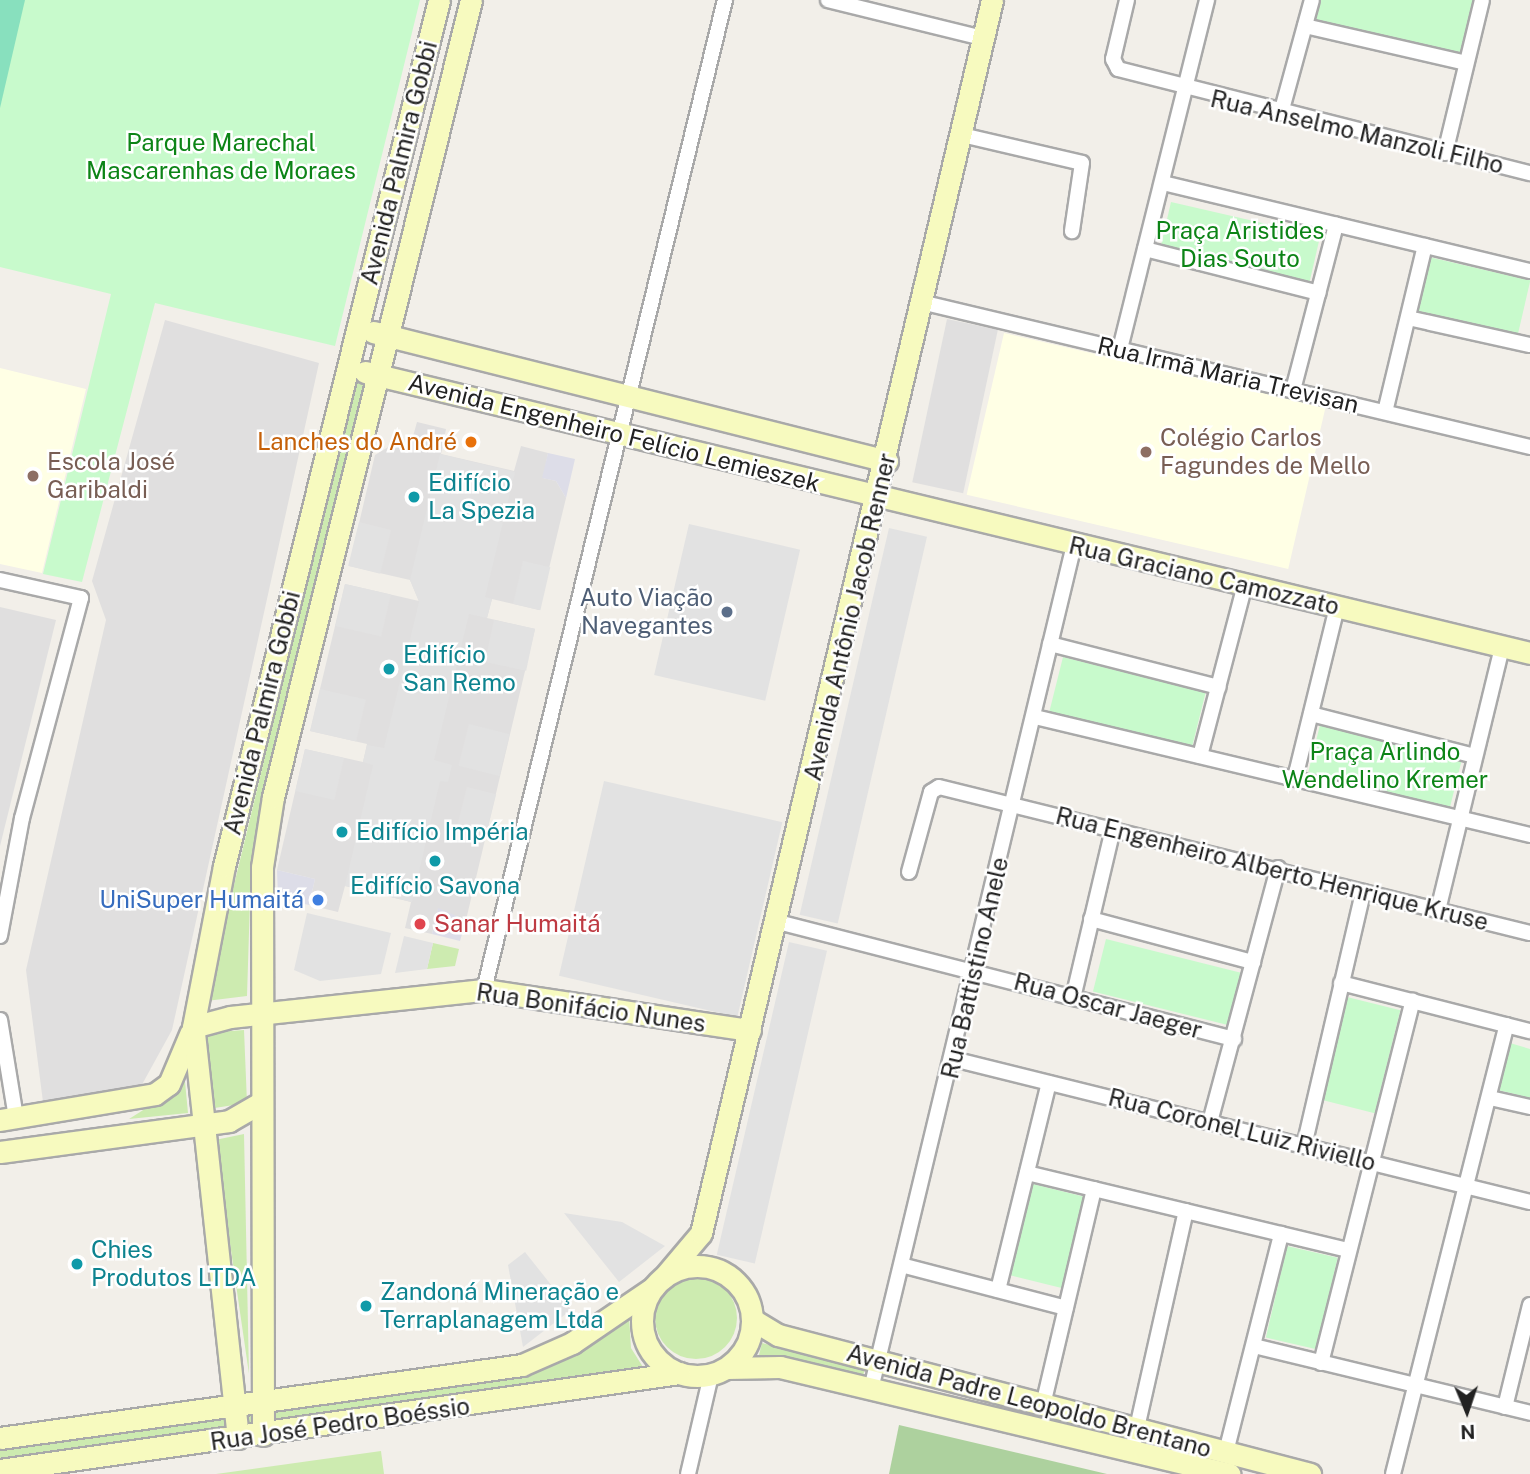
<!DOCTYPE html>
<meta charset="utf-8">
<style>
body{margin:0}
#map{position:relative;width:1530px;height:1474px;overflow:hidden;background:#f2efe9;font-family:"Public Sans",sans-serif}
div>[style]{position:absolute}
.residential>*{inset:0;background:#e0dfdf;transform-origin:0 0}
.education>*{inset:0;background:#ffffe5;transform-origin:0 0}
.grass>*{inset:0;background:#cdebb0;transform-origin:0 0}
.round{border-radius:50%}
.forest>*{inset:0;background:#add19e}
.park>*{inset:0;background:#c8facc;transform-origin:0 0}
.pitch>*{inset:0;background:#88e0be}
.parking>*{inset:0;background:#e2e2e2;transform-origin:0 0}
.plaza>*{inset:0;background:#dddde8}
.roads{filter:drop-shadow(2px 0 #a9a9a9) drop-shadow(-2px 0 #a9a9a9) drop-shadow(0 2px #a9a9a9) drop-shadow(0 -2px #a9a9a9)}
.street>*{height:14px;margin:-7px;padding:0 7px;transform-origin:7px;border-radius:7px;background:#fff}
.secondary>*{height:21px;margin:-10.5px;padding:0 10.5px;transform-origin:10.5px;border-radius:10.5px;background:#f7fabf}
.secondary>.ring{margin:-10.5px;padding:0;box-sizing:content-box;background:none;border:21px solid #f7fabf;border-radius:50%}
.dots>*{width:19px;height:19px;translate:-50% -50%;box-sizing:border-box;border:4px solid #fff;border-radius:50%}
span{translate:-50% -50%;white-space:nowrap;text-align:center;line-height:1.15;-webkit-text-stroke:5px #fff;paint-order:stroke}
.street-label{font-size:24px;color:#222}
.park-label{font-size:24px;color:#0c8416}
.education-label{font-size:24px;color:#785e54}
.left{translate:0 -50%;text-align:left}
.food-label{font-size:24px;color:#c56008}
.right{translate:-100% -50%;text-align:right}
.culture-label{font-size:24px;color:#0d838f}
.service-label{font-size:24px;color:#4e5e75}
.shop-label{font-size:24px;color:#366cbe}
.health-label{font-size:24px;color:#be3a42}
.north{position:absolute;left:1432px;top:1376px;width:70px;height:70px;-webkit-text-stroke:5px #fff;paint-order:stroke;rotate:178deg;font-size:19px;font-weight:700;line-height:28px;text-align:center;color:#222}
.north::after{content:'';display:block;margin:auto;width:24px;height:32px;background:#222;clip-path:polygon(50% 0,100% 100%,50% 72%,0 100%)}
</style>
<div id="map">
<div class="residential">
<div style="left:947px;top:319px;width:52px;height:167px;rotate:12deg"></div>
<div style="clip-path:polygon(165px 320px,319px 363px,172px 1030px,139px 1090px,43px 1102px,26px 970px,106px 620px,92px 581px)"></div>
<div style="clip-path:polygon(417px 422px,446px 429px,441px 454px,514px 471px,521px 446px,548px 453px,543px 478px,556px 481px,566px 498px,539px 610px,492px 599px,487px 618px,535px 629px,466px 920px,438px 909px,432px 934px,405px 928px,411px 902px,345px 886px,338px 912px,309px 905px,315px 879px,277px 870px,305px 749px,363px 762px,367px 744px,310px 731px,345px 584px,419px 601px,410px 580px,349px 566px,375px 455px,395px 443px,410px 447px)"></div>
<div style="clip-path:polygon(0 607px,56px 620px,0 846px)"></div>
</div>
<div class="education">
<div style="left:1004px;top:333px;width:330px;height:166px;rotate:13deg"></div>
<div style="clip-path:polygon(0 368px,86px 389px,42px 573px,0 564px)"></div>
</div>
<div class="grass">
<div style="clip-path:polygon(356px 379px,366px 382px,251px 868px,247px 996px,206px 1001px)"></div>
<div style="clip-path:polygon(433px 943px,459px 949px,455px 966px,427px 969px)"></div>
<div style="clip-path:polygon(244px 1030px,247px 1103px,208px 1109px,201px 1046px,206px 1033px)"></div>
<div style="clip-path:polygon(184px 1071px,188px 1113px,129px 1119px,170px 1093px)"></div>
<div style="clip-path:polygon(244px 1134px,249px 1374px,215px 1140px)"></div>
<div class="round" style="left:655px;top:1277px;width:82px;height:82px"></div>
<div style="clip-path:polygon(629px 1316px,631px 1348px,648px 1375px,0 1464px,0 1447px,535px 1372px,575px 1356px)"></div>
<div style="left:762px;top:1343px;width:106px;height:13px;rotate:14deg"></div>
<div style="clip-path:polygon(381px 1451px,384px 1474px,216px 1474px)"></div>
</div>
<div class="forest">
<div style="clip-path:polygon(899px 1425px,1107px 1474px,889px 1474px)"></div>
</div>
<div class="park">
<div style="clip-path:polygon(0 0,420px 0,335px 346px,155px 303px,82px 582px,43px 574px,111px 294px,0 267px)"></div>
<div style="clip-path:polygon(1321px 0,1475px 0,1462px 54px,1316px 21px)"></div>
<div style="left:1171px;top:202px;width:153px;height:52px;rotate:13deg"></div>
<div style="left:1429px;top:257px;width:104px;height:55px;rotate:13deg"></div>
<div style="left:1063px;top:657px;width:147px;height:57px;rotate:14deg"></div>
<div style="left:1320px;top:725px;width:146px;height:49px;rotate:14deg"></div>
<div style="left:1106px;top:939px;width:139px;height:54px;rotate:14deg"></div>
<div style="left:1347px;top:997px;width:55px;height:106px;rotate:14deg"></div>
<div style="clip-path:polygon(1510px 1043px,1530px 1049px,1530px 1098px,1498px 1090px)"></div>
<div style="left:1033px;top:1184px;width:54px;height:94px;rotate:14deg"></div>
<div style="left:1287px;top:1246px;width:52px;height:94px;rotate:13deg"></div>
</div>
<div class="pitch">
<div style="clip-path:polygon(0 0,25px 0,0 108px)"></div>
</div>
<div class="parking">
<div style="clip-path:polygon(440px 454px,515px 472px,485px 597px,492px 599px,487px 618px,469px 614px,434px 760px,452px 765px,448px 782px,440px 781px,412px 902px,345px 886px,373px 765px,363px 762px,367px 745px,384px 748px,419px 602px,410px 580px)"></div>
<div style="left:359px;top:522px;width:33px;height:45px;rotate:14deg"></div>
<div style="left:689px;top:524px;width:114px;height:155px;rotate:13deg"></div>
<div style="left:889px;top:528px;width:39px;height:397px;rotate:13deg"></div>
<div style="left:523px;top:561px;width:28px;height:44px;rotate:13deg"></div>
<div style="left:345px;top:584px;width:47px;height:43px;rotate:13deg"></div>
<div style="left:494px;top:620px;width:42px;height:43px;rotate:12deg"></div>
<div style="left:320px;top:689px;width:47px;height:43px;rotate:13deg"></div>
<div style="left:469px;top:724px;width:42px;height:43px;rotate:14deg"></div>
<div style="left:305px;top:749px;width:40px;height:43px;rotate:13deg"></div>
<div style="left:604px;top:781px;width:183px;height:200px;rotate:13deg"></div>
<div style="left:467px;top:787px;width:30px;height:43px;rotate:14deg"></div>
<div style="clip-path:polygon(307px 913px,391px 933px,381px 974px,320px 981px,294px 970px)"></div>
<div style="clip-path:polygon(404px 936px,433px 943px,427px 969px,395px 973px)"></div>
<div style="left:789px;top:942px;width:39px;height:321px;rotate:13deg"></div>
<div style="clip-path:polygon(564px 1213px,622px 1222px,665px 1246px,619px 1282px)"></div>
<div style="clip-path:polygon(525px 1252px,571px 1310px,523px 1347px,508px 1265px)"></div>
</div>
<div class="plaza">
<div style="clip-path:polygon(548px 453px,575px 459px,566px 498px,556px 481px,542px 478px)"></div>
<div style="clip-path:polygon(277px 870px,315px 879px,309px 905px,278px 898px)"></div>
<div style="clip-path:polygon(438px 908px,466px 920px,460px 941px,432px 934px)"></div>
</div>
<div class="roads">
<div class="street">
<div style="left:828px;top:0;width:160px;rotate:13.8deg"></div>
<div style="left:1127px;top:0;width:61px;rotate:103.3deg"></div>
<div style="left:1113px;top:59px;width:11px;rotate:63deg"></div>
<div style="left:1118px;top:69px;width:425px;rotate:14.2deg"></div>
<div style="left:1305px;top:26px;width:165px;rotate:12.9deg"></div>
<div style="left:1281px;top:113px;width:117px;rotate:-74.7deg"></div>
<div style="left:962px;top:135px;width:123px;rotate:13.1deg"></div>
<div style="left:1082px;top:163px;width:69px;rotate:98.4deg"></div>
<div style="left:1445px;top:153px;width:157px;rotate:-76.4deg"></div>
<div style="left:1163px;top:183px;width:377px;rotate:13.5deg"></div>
<div style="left:1145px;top:249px;width:179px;rotate:14.2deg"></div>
<div style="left:925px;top:303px;width:622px;rotate:13.39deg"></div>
<div style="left:1408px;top:318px;width:125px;rotate:12.5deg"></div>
<div style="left:1120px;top:349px;width:360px;rotate:-76deg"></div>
<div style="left:1293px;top:390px;width:171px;rotate:-75.4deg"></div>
<div style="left:1385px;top:412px;width:171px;rotate:-76.5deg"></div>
<div style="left:0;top:580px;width:83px;rotate:12.5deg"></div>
<div style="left:81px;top:598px;width:228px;rotate:105deg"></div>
<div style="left:22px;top:818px;width:120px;rotate:100.6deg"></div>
<div style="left:1050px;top:644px;width:174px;rotate:14.3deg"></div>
<div style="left:1311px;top:714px;width:169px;rotate:14.4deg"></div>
<div style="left:1035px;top:717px;width:509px;rotate:13.41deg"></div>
<div style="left:1200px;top:756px;width:177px;rotate:-75.3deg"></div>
<div style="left:1295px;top:778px;width:176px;rotate:-76.2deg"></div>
<div style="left:909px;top:872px;width:83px;rotate:-74.6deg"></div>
<div style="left:931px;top:792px;width:9px;rotate:-32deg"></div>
<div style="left:939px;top:787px;width:609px;rotate:13.88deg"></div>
<div style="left:1438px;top:910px;width:271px;rotate:-76.3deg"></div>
<div style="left:1091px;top:919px;width:168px;rotate:14.9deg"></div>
<div style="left:778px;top:922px;width:471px;rotate:14.4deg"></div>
<div style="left:1341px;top:983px;width:195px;rotate:14.3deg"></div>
<div style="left:484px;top:990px;width:1019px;rotate:-76.32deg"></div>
<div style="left:1073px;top:998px;width:174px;rotate:-76.7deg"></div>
<div style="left:0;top:1020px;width:99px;rotate:80.7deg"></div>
<div style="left:953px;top:1059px;width:594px;rotate:13.92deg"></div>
<div style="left:1490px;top:1098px;width:41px;rotate:12.7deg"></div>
<div style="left:1210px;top:1122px;width:263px;rotate:-75deg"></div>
<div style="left:1304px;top:1146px;width:261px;rotate:-76.9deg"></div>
<div style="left:1027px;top:1173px;width:330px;rotate:13.5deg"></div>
<div style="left:905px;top:1266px;width:166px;rotate:14.6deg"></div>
<div style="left:998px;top:1290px;width:213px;rotate:-76.2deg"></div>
<div style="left:1254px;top:1346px;width:284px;rotate:13.6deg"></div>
<div style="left:1321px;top:1363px;width:374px;rotate:-75.8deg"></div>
<div style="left:871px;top:1389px;width:868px;rotate:-76.48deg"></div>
<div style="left:1043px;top:1405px;width:222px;rotate:-76.7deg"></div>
<div style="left:1505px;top:1407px;width:105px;rotate:-76.2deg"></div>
<div style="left:1132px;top:1450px;width:245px;rotate:-77.3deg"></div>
<div style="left:1226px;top:1452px;width:225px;rotate:-75.8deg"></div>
<div style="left:688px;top:1474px;width:102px;rotate:-76.9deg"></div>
<div style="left:1393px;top:1474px;width:463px;rotate:-75.8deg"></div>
</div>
<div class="secondary">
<div style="left:373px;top:332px;width:530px;rotate:14.09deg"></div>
<div style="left:365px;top:372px;width:1198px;rotate:13.56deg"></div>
<div style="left:193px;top:1027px;width:38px;rotate:-15deg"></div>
<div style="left:230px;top:1017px;width:255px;rotate:-6.1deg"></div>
<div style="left:484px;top:990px;width:269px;rotate:8.6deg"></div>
<div style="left:0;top:1120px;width:157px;rotate:-9.5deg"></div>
<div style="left:155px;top:1094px;width:17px;rotate:-36deg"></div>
<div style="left:169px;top:1084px;width:56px;rotate:-67.1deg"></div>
<div style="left:0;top:1152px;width:231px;rotate:-7.7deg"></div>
<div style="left:229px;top:1121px;width:36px;rotate:-30deg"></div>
<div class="ring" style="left:642px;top:1266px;width:89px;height:89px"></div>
<div style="left:664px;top:1277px;width:57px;rotate:-49.9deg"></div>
<div style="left:701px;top:1233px;width:1267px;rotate:-76.72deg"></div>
<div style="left:753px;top:1320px;width:29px;rotate:31deg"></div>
<div style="left:778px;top:1335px;width:550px;rotate:14.64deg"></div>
<div style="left:727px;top:1368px;width:53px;rotate:-1.1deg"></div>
<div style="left:780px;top:1367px;width:462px;rotate:13.4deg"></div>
<div style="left:263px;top:1435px;width:568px;rotate:-90.1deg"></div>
<div style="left:262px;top:867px;width:71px;rotate:-81.1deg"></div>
<div style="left:273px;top:797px;width:821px;rotate:-76.05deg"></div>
<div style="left:0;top:1438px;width:527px;rotate:-7.96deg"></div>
<div style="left:522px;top:1365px;width:55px;rotate:-23.7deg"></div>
<div style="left:572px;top:1343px;width:98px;rotate:-34.2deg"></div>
<div style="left:238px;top:1438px;width:413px;rotate:-96.2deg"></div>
<div style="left:193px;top:1027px;width:164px;rotate:-79.1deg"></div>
<div style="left:224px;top:866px;width:892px;rotate:-76.06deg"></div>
<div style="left:0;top:1470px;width:686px;rotate:-8.13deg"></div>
</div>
</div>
<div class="dots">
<div style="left:471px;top:442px;background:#e8710a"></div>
<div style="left:1146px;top:452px;background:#8d6e63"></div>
<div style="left:33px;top:476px;background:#8d6e63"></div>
<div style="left:414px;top:497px;background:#0f9aa8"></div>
<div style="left:727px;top:612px;background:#5c6f8a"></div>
<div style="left:389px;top:669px;background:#0f9aa8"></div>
<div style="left:342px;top:832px;background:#0f9aa8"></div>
<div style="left:435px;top:861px;background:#0f9aa8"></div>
<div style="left:318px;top:900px;background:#3f7fe0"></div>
<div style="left:420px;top:924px;background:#e0444e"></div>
<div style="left:77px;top:1264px;background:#0f9aa8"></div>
<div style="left:366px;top:1306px;background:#0f9aa8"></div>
</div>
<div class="street-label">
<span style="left:1357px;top:132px;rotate:13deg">Rua Anselmo Manzoli Filho</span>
<span style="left:399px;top:163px;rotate:-76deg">Avenida Palmira Gobbi</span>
<span style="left:1228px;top:375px;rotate:13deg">Rua Irmã Maria Trevisan</span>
<span style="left:614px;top:433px;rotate:14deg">Avenida Engenheiro Felício Lemieszek</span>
<span style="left:1204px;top:576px;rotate:13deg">Rua Graciano Camozzato</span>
<span style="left:850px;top:617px;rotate:-77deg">Avenida Antônio Jacob Renner</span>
<span style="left:262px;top:713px;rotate:-76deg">Avenida Palmira Gobbi</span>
<span style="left:1272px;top:869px;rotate:14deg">Rua Engenheiro Alberto Henrique Kruse</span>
<span style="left:975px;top:968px;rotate:-77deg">Rua Battistino Anele</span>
<span style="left:1108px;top:1006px;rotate:15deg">Rua Oscar Jaeger</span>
<span style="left:591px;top:1008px;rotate:8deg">Rua Bonifácio Nunes</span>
<span style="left:1242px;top:1130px;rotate:14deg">Rua Coronel Luiz Riviello</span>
<span style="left:1029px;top:1401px;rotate:15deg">Avenida Padre Leopoldo Brentano</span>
<span style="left:340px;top:1424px;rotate:-8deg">Rua José Pedro Boéssio</span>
</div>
<div class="park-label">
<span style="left:221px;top:157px">Parque Marechal<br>Mascarenhas de Moraes</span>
<span style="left:1240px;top:245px">Praça Aristides<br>Dias Souto</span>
<span style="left:1385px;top:766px">Praça Arlindo<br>Wendelino Kremer</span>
</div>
<div class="education-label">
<span class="left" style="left:1160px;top:452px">Colégio Carlos<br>Fagundes de Mello</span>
<span class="left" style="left:47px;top:476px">Escola José<br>Garibaldi</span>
</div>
<div class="food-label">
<span class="right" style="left:457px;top:442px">Lanches do André</span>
</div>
<div class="culture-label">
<span class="left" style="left:428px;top:497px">Edifício<br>La Spezia</span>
<span class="left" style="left:403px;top:669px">Edifício<br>San Remo</span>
<span class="left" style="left:356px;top:832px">Edifício Impéria</span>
<span style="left:435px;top:886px">Edifício Savona</span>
<span class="left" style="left:91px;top:1264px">Chies<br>Produtos LTDA</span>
<span class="left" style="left:380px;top:1306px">Zandoná Mineração e<br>Terraplanagem Ltda</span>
</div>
<div class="service-label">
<span class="right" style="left:713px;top:612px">Auto Viação<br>Navegantes</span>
</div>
<div class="shop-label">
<span class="right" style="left:304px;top:900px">UniSuper Humaitá</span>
</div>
<div class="health-label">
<span class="left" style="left:434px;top:924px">Sanar Humaitá</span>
</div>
<div class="north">N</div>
</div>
